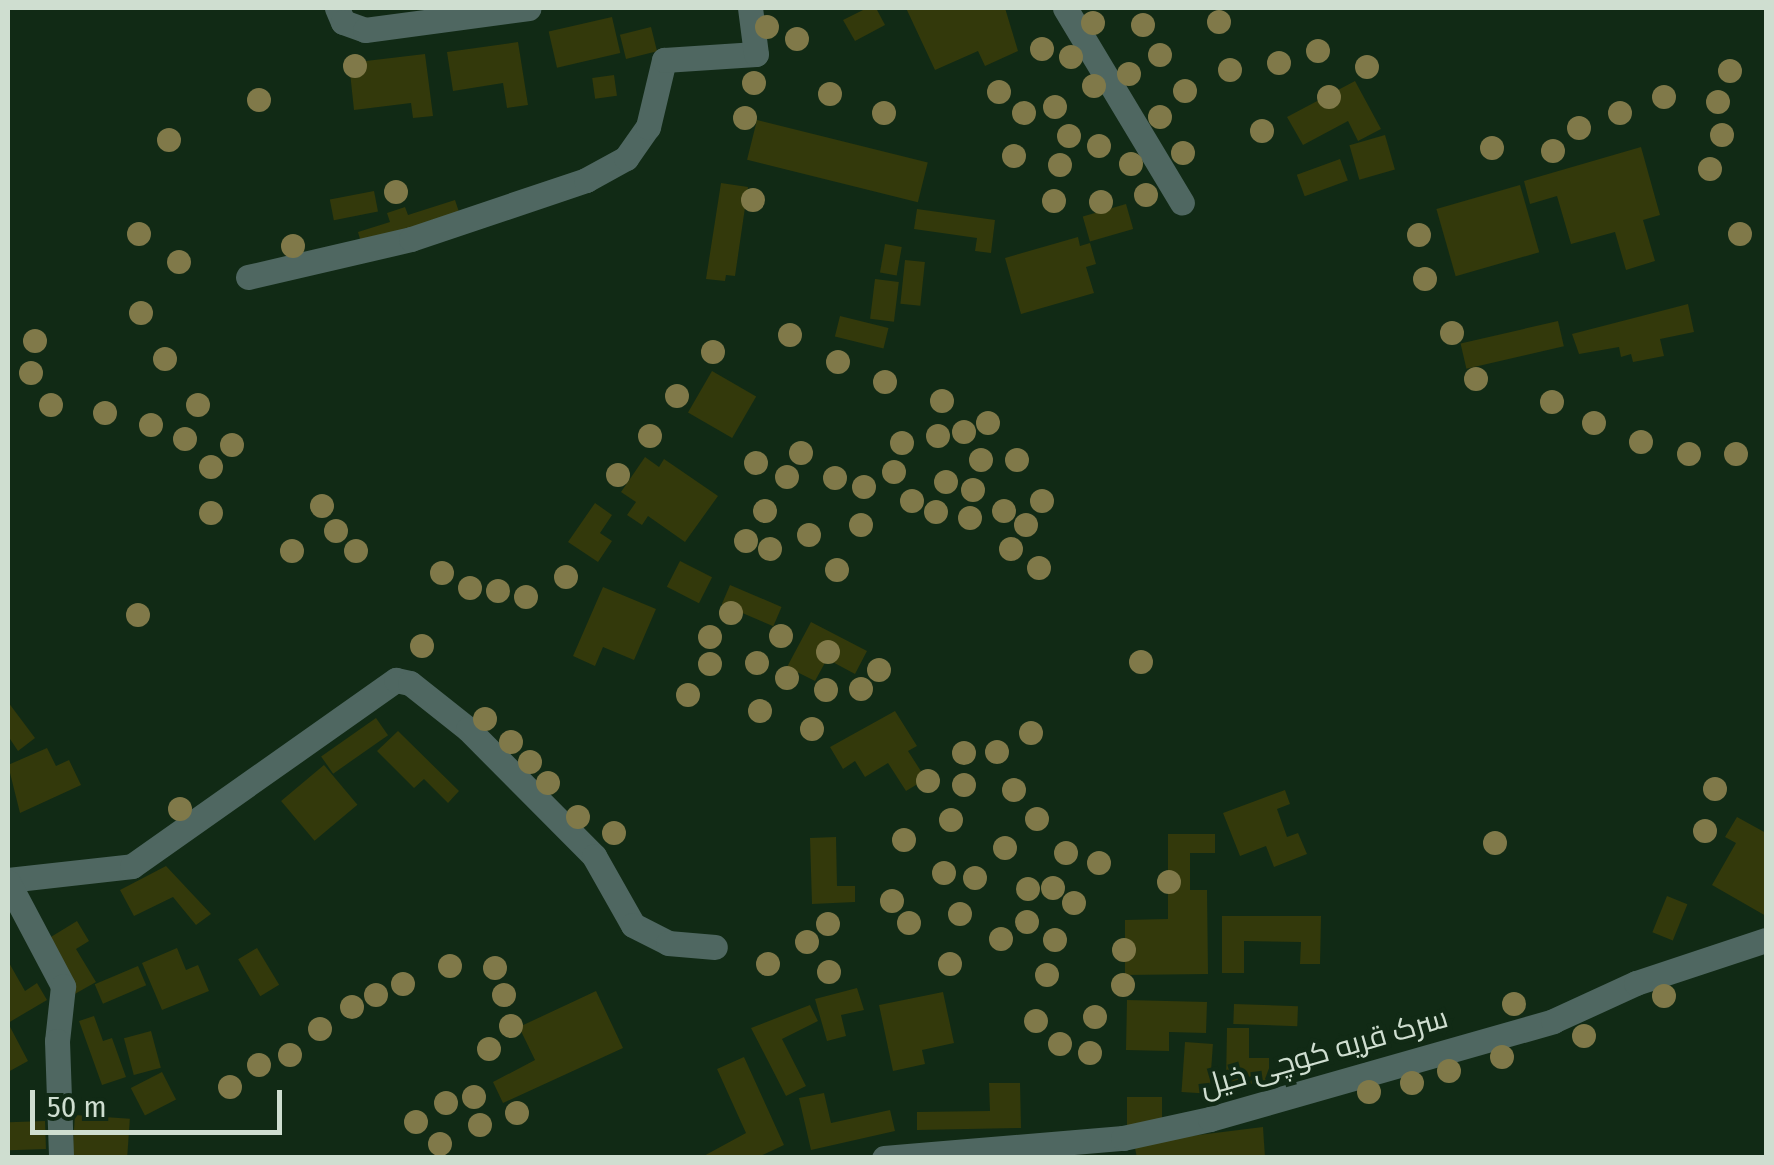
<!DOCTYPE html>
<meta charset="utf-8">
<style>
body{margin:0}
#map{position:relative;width:1774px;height:1165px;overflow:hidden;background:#112a15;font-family:"Fira Sans Condensed",Cairo,sans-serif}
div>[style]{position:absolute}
.building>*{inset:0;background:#33390b;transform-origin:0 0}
.minor>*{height:25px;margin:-12.5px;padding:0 12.5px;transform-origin:12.5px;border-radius:12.5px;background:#4f6761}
.trees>*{width:24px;height:24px;margin:-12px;border-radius:50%;background:#807949}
span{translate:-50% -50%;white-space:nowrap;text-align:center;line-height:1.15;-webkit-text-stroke:9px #112a15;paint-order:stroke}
.street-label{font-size:30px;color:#cfded0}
.frame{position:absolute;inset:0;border:10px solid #cfded0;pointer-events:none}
.scale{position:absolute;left:30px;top:1090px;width:252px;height:45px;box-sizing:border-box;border:5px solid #cfded0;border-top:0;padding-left:12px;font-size:30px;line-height:35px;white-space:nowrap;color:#cfded0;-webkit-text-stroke:8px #112a15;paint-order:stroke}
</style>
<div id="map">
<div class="building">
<div style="clip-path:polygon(867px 8px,876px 8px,885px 25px,855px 41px,843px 20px)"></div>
<div style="clip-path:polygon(906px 8px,1005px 8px,1018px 51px,985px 66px,978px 51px,935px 70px)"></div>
<div style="left:612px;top:17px;width:37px;height:65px;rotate:77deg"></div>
<div style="left:651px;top:27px;width:25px;height:32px;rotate:76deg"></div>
<div style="clip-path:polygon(518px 42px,528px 105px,507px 108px,503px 83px,453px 91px,447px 52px)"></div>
<div style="clip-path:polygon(425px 54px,433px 116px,413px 118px,411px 103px,354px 110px,349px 63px)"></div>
<div style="left:614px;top:75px;width:21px;height:22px;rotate:82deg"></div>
<div style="clip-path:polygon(1355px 81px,1381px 129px,1358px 141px,1348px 121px,1303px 145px,1287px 117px)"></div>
<div style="left:757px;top:120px;width:176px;height:41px;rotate:14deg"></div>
<div style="left:1385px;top:135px;width:36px;height:37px;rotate:74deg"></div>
<div style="clip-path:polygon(1641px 147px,1660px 215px,1643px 220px,1655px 261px,1626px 270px,1615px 232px,1571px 244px,1557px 196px,1530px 204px,1524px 181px)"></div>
<div style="left:1340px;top:159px;width:23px;height:46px;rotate:70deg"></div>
<div style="clip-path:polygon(721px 183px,748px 187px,735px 276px,726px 275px,725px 281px,706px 279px)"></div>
<div style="left:1520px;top:185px;width:70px;height:87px;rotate:74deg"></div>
<div style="left:374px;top:191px;width:21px;height:45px;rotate:79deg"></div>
<div style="clip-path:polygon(455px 200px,460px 215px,362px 246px,358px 232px,390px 222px,387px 213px,405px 207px,408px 215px)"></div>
<div style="left:1126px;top:204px;width:26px;height:45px;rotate:74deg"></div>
<div style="clip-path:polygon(917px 209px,995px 220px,991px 253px,975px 251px,977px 238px,914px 229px)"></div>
<div style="clip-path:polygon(1078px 237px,1080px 246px,1090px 243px,1096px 264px,1086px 267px,1094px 293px,1021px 314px,1005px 258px)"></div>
<div style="left:885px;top:244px;width:17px;height:29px;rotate:10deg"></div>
<div style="left:905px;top:260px;width:20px;height:44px;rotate:6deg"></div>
<div style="left:875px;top:279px;width:24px;height:40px;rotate:7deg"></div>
<div style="clip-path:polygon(1688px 304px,1694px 332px,1660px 339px,1664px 356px,1633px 362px,1631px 354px,1621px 357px,1619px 347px,1579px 354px,1572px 334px)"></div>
<div style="left:840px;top:316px;width:50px;height:21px;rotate:14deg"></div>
<div style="left:1558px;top:321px;width:26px;height:100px;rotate:77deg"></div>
<div style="left:712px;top:371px;width:51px;height:48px;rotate:30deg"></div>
<div style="clip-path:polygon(645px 457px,659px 467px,664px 459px,718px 496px,685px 542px,648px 516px,642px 525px,627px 515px,636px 502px,621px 492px)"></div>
<div style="clip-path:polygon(595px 503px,612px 515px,600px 533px,612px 541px,598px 562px,568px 542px)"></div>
<div style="left:680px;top:561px;width:36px;height:29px;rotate:27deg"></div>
<div style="left:730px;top:585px;width:56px;height:21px;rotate:23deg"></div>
<div style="clip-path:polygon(603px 587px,656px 609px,634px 660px,603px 647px,595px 666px,573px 656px)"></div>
<div style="clip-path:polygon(811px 622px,867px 651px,855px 674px,827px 659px,815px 681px,787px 667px)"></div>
<div style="clip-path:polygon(8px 702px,35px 738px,18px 751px,8px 736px)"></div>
<div style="clip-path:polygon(895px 711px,917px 746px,908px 751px,926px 779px,906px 791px,888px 763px,865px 777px,855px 761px,843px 769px,830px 747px)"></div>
<div style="left:376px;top:718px;width:21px;height:67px;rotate:55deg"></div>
<div style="clip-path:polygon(398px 731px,459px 791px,448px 803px,424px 779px,414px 788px,377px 751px)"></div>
<div style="clip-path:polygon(47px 748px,56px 766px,69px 760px,81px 785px,20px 813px,8px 765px)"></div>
<div style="left:324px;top:765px;width:52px;height:56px;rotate:50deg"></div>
<div style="clip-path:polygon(1285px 790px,1290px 804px,1277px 809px,1287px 837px,1298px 833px,1307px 854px,1274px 867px,1266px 846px,1240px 856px,1223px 813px)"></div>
<div style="clip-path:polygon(1737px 817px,1766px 833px,1766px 916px,1712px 885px,1736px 843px,1725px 837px)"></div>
<div style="clip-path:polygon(1168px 834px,1215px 834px,1215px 853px,1190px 853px,1190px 890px,1207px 890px,1208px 974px,1125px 975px,1125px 920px,1168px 919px)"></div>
<div style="clip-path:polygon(836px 837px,837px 886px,855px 886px,855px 902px,812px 904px,810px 838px)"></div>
<div style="clip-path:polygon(166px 866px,211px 914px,196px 925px,173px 897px,134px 916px,120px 890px)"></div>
<div style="left:1667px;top:896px;width:22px;height:39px;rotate:22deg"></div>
<div style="clip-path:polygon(1222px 916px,1321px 916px,1320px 964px,1300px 964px,1301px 942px,1244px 941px,1244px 973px,1222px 973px)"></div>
<div style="clip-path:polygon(77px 921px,89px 941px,76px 949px,96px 982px,73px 995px,41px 943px)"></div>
<div style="clip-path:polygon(177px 948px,186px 970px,198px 965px,209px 991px,162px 1010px,142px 963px)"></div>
<div style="left:257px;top:948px;width:43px;height:22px;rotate:59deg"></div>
<div style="clip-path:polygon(8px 961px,25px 991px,37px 983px,47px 1000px,8px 1023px,28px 1061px,8px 1072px)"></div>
<div style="left:138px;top:966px;width:21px;height:47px;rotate:67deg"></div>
<div style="clip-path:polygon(857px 988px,864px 1010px,841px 1015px,846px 1036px,827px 1041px,815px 999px)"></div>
<div style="clip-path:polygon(596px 991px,623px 1048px,503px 1103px,493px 1082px,535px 1060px,519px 1027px)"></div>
<div style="clip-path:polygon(943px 992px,954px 1043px,922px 1050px,925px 1064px,893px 1071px,879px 1005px)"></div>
<div style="clip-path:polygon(1127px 1000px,1207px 1002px,1206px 1033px,1169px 1032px,1169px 1051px,1126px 1050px)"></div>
<div style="left:1234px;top:1004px;width:64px;height:20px;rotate:2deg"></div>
<div style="clip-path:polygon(810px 1005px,818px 1021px,782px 1039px,806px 1086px,786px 1096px,751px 1028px)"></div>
<div style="clip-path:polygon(94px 1016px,103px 1041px,112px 1038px,126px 1077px,102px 1085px,79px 1021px)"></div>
<div style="clip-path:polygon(1227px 1028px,1249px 1028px,1249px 1058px,1269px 1058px,1269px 1084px,1226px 1083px)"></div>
<div style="left:151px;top:1031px;width:38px;height:28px;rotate:75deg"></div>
<div style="left:1185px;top:1042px;width:28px;height:50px;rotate:4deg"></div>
<div style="clip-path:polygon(744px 1057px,784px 1145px,756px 1158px,700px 1158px,746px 1133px,717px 1069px)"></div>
<div style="left:162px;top:1072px;width:31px;height:35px;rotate:63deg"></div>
<div style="clip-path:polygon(989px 1083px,1020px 1083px,1021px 1128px,917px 1130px,917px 1112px,990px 1111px)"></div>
<div style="clip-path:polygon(824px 1093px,831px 1123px,890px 1110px,895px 1131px,811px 1150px,799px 1098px)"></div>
<div style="left:1127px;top:1097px;width:35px;height:28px"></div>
<div style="left:75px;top:1115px;width:55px;height:43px;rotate:4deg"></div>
<div style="left:45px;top:1121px;width:28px;height:36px;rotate:88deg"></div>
<div style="clip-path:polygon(1263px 1127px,1265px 1158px,1137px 1158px,1134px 1143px)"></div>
</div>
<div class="minor">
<div style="left:337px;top:8px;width:15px;rotate:67deg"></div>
<div style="left:343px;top:22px;width:23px;rotate:20deg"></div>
<div style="left:365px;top:30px;width:165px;rotate:-7.6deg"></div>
<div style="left:1065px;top:8px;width:227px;rotate:59deg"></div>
<div style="left:248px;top:277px;width:167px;rotate:-13.1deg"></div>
<div style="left:411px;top:239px;width:185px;rotate:-18.6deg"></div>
<div style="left:586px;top:180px;width:46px;rotate:-28.8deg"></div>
<div style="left:626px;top:158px;width:38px;rotate:-55deg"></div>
<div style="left:648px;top:127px;width:69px;rotate:-76.6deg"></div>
<div style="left:664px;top:60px;width:92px;rotate:-3.7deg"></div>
<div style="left:756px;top:54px;width:46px;rotate:-97.4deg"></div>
<div style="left:8px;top:880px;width:125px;rotate:-6.4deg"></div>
<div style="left:132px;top:866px;width:323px;rotate:-35.2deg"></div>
<div style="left:396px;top:680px;width:14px;rotate:12deg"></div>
<div style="left:410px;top:683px;width:74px;rotate:38.4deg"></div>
<div style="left:468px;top:729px;width:179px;rotate:45.2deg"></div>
<div style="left:594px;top:856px;width:79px;rotate:60.5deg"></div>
<div style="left:633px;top:925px;width:39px;rotate:27deg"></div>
<div style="left:668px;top:943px;width:47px;rotate:4.9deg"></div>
<div style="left:8px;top:882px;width:118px;rotate:62.1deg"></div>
<div style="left:63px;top:986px;width:55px;rotate:96.2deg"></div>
<div style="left:57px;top:1041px;width:117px;rotate:88deg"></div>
<div style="left:884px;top:1158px;width:240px;rotate:-4.8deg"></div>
<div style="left:1123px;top:1138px;width:89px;rotate:-12.3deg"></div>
<div style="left:1210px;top:1119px;width:357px;rotate:-15.9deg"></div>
<div style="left:1553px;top:1021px;width:91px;rotate:-24.6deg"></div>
<div style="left:1636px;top:983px;width:137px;rotate:-18.3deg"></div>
</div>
<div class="trees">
<div style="left:1219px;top:22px"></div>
<div style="left:1093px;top:23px"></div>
<div style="left:1143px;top:25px"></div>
<div style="left:767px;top:27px"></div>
<div style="left:797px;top:39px"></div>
<div style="left:1042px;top:49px"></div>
<div style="left:1318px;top:51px"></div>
<div style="left:1160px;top:55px"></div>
<div style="left:1071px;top:57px"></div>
<div style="left:1279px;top:63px"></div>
<div style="left:355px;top:66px"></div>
<div style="left:1367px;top:67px"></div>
<div style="left:1230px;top:70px"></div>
<div style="left:1730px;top:71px"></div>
<div style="left:1129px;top:74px"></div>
<div style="left:754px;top:83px"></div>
<div style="left:1094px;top:86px"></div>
<div style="left:1185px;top:91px"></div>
<div style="left:999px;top:92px"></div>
<div style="left:830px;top:94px"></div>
<div style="left:1329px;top:97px"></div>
<div style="left:1664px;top:97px"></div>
<div style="left:259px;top:100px"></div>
<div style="left:1718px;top:102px"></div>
<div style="left:1055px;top:107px"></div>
<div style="left:884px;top:113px"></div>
<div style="left:1024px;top:113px"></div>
<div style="left:1620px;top:113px"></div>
<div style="left:1160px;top:117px"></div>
<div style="left:745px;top:118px"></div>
<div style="left:1579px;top:128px"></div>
<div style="left:1262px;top:131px"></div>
<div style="left:1722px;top:135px"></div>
<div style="left:1069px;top:136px"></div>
<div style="left:169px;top:140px"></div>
<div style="left:1099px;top:146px"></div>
<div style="left:1492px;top:148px"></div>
<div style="left:1553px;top:151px"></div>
<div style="left:1183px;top:153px"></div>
<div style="left:1014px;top:156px"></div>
<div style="left:1131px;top:164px"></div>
<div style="left:1060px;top:165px"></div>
<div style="left:1710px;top:169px"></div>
<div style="left:396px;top:192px"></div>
<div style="left:1146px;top:195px"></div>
<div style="left:753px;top:200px"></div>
<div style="left:1054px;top:201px"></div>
<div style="left:1101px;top:202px"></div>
<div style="left:139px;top:234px"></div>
<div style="left:1740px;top:234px"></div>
<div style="left:1419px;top:235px"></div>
<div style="left:293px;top:246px"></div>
<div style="left:179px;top:262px"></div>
<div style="left:1425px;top:279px"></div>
<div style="left:141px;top:313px"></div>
<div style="left:1452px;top:333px"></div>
<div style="left:790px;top:335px"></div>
<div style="left:35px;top:341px"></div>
<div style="left:713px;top:352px"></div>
<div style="left:165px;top:359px"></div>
<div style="left:838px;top:362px"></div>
<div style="left:31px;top:373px"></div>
<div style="left:1476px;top:379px"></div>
<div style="left:885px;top:382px"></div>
<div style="left:677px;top:396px"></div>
<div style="left:942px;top:401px"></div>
<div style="left:1552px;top:402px"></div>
<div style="left:51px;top:405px"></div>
<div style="left:198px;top:405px"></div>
<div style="left:105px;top:413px"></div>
<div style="left:988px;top:423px"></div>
<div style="left:1594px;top:423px"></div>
<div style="left:151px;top:425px"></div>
<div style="left:964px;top:432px"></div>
<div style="left:650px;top:436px"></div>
<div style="left:938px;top:436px"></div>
<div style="left:185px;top:439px"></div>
<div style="left:1641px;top:442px"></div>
<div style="left:902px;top:443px"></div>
<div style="left:232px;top:445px"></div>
<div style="left:801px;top:453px"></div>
<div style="left:1689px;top:454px"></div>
<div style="left:1736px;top:454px"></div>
<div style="left:981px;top:460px"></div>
<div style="left:1017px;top:460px"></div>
<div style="left:756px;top:463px"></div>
<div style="left:211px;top:467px"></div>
<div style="left:894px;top:472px"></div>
<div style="left:618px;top:475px"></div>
<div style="left:787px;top:477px"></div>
<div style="left:835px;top:478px"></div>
<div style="left:946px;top:482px"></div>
<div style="left:864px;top:487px"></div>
<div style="left:973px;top:490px"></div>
<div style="left:912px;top:501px"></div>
<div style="left:1042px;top:501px"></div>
<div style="left:322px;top:506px"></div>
<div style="left:765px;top:511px"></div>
<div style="left:1004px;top:511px"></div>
<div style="left:936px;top:512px"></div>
<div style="left:211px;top:513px"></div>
<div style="left:970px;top:518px"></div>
<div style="left:861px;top:525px"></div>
<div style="left:1026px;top:525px"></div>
<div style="left:336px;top:531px"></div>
<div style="left:809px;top:535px"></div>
<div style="left:746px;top:541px"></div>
<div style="left:770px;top:549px"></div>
<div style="left:1011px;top:549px"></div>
<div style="left:292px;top:551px"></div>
<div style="left:356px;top:551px"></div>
<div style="left:1039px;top:568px"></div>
<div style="left:837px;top:570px"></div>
<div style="left:442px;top:573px"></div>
<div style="left:566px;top:577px"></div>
<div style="left:470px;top:588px"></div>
<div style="left:498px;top:591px"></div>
<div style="left:526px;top:597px"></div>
<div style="left:731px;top:613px"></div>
<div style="left:138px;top:615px"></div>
<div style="left:781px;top:636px"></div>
<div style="left:710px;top:637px"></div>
<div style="left:422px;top:646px"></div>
<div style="left:828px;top:652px"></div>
<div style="left:1141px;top:662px"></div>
<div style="left:757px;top:663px"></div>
<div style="left:710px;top:664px"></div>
<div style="left:879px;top:670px"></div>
<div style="left:787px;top:678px"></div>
<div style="left:861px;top:689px"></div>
<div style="left:826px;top:690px"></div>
<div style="left:688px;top:695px"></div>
<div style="left:760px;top:711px"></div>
<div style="left:485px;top:719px"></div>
<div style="left:812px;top:729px"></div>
<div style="left:1031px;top:733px"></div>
<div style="left:511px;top:742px"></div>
<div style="left:997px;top:752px"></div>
<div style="left:964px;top:753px"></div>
<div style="left:530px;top:762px"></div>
<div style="left:928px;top:781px"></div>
<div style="left:548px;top:783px"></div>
<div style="left:964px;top:785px"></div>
<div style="left:1715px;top:789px"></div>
<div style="left:1014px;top:790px"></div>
<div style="left:180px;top:809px"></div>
<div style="left:578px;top:817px"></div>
<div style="left:1037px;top:819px"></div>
<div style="left:951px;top:820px"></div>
<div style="left:1705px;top:831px"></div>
<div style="left:614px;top:833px"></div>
<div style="left:904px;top:840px"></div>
<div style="left:1495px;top:843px"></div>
<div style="left:1005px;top:848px"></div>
<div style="left:1066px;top:853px"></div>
<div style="left:1099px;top:863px"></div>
<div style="left:944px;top:873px"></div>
<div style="left:975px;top:878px"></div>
<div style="left:1169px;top:882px"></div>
<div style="left:1053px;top:888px"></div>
<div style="left:1028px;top:889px"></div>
<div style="left:892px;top:901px"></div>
<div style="left:1074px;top:903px"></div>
<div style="left:960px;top:914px"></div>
<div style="left:1027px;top:922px"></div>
<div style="left:909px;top:923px"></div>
<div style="left:828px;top:924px"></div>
<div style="left:1001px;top:939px"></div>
<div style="left:1055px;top:940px"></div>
<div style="left:807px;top:942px"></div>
<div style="left:1124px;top:950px"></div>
<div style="left:768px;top:964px"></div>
<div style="left:950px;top:964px"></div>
<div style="left:450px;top:966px"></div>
<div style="left:495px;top:968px"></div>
<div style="left:829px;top:972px"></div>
<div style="left:1047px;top:975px"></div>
<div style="left:403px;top:984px"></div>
<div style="left:1123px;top:985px"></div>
<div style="left:376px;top:995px"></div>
<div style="left:504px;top:995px"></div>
<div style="left:1664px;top:996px"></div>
<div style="left:1514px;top:1004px"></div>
<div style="left:352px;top:1007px"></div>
<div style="left:1095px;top:1017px"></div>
<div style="left:1036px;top:1021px"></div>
<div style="left:511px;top:1026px"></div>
<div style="left:320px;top:1029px"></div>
<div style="left:1584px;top:1036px"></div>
<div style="left:1060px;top:1044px"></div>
<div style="left:489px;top:1049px"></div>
<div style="left:1090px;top:1053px"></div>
<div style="left:290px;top:1055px"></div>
<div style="left:1502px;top:1057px"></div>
<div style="left:259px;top:1065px"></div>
<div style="left:1449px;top:1071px"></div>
<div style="left:1412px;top:1083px"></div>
<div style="left:230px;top:1087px"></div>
<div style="left:1369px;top:1092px"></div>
<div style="left:474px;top:1097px"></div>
<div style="left:446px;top:1103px"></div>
<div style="left:517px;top:1113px"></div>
<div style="left:416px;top:1122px"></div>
<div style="left:480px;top:1125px"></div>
<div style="left:440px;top:1144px"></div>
</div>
<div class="street-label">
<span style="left:1324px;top:1052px;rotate:-16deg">سرک قریه کوچی خیل</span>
</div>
<div class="frame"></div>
<div class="scale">50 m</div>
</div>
